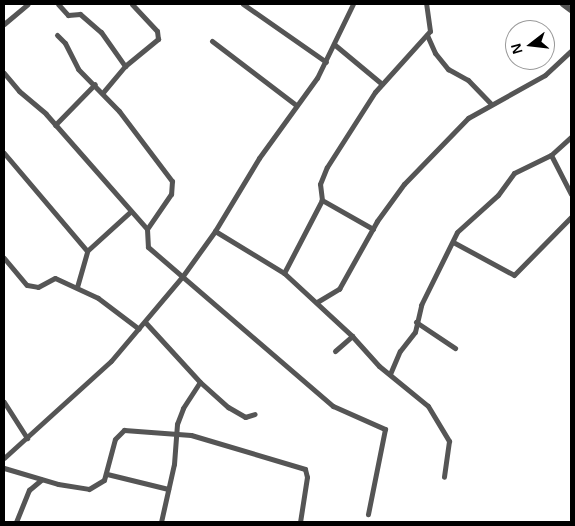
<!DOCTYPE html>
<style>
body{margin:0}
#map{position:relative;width:575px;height:526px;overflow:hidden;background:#fff;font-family:Helvetica,sans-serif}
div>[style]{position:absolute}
.minor>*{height:5px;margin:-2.5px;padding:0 2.5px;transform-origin:2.5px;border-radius:2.5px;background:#555}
.tertiary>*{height:6px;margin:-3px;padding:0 3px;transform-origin:3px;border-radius:3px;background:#555}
span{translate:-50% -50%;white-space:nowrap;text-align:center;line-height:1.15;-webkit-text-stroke:4px #fff;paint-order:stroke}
.frame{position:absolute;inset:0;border:5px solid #000;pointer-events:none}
.north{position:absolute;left:505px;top:20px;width:50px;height:50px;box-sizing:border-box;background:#fff;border:1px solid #999;border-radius:50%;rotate:254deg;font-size:14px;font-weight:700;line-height:20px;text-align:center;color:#000}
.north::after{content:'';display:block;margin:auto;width:18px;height:22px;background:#000;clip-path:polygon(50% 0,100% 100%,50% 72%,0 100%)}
</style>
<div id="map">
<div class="minor">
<div style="left:58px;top:4px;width:15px;rotate:48deg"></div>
<div style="left:68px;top:15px;width:12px;rotate:-5deg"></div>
<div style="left:80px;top:14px;width:28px;rotate:41deg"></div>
<div style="left:101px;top:32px;width:42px;rotate:54.8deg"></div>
<div style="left:125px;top:66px;width:34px;rotate:130deg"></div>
<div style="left:243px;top:4px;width:101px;rotate:34.9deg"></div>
<div style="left:4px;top:24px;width:31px;rotate:-40deg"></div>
<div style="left:57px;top:35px;width:11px;rotate:45deg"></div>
<div style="left:65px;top:43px;width:29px;rotate:63deg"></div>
<div style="left:78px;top:69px;width:59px;rotate:45.7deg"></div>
<div style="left:119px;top:111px;width:88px;rotate:52.9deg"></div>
<div style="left:172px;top:181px;width:13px;rotate:94deg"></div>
<div style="left:171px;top:194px;width:42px;rotate:124.4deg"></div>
<div style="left:147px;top:229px;width:18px;rotate:87deg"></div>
<div style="left:148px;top:247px;width:244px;rotate:40.7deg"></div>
<div style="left:333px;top:406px;width:57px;rotate:23.9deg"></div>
<div style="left:385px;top:429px;width:87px;rotate:101.3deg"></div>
<div style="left:427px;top:35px;width:20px;rotate:66deg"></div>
<div style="left:435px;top:53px;width:21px;rotate:51deg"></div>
<div style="left:448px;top:69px;width:23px;rotate:29deg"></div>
<div style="left:468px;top:80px;width:32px;rotate:46deg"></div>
<div style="left:212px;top:41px;width:106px;rotate:37.3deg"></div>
<div style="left:335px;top:45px;width:61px;rotate:39.7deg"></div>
<div style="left:125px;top:66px;width:43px;rotate:-39.3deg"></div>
<div style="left:158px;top:39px;width:8px;rotate:-97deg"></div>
<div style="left:157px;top:31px;width:37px;rotate:-133deg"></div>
<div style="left:4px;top:73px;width:23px;rotate:50deg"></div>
<div style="left:19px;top:91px;width:35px;rotate:40deg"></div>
<div style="left:46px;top:114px;width:153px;rotate:48.7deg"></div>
<div style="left:55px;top:125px;width:57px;rotate:-45.7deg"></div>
<div style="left:4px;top:153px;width:128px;rotate:49.7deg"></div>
<div style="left:551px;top:155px;width:44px;rotate:62.9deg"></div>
<div style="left:373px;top:229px;width:59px;rotate:-150.4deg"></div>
<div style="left:322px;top:200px;width:16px;rotate:-97deg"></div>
<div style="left:320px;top:184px;width:18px;rotate:-68deg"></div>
<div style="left:327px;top:167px;width:89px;rotate:-57.4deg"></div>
<div style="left:375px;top:92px;width:82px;rotate:-48deg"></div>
<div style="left:430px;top:31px;width:27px;rotate:-98deg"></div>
<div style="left:215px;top:231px;width:81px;rotate:31.3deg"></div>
<div style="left:284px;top:273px;width:93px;rotate:42.8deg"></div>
<div style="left:453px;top:242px;width:69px;rotate:28.4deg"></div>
<div style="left:514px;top:275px;width:81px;rotate:-45.5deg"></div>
<div style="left:4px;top:258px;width:35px;rotate:50deg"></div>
<div style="left:27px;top:285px;width:11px;rotate:10deg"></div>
<div style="left:38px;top:287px;width:19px;rotate:-28deg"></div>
<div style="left:55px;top:278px;width:47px;rotate:24.9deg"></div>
<div style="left:98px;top:298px;width:51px;rotate:37.1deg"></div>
<div style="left:284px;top:273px;width:82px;rotate:-62.5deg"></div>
<div style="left:77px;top:287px;width:37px;rotate:-74deg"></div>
<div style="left:87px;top:251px;width:59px;rotate:-42.3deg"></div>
<div style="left:317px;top:302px;width:26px;rotate:-31deg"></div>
<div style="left:339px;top:289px;width:78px;rotate:-60.8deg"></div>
<div style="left:377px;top:221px;width:46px;rotate:-53.9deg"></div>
<div style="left:404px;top:184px;width:92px;rotate:-45.9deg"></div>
<div style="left:468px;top:118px;width:88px;rotate:-29.2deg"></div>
<div style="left:545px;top:75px;width:35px;rotate:-43deg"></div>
<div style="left:145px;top:322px;width:81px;rotate:47.5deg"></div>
<div style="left:200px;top:382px;width:38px;rotate:42deg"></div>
<div style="left:228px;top:407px;width:20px;rotate:30deg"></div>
<div style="left:245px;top:417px;width:10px;rotate:-17deg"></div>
<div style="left:416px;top:322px;width:47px;rotate:33.7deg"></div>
<div style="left:335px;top:351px;width:23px;rotate:-41deg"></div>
<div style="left:352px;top:336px;width:40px;rotate:48deg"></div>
<div style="left:379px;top:366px;width:63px;rotate:39.2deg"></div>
<div style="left:428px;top:406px;width:41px;rotate:59deg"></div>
<div style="left:449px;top:441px;width:36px;rotate:98deg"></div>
<div style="left:390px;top:374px;width:25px;rotate:-67deg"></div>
<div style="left:400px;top:351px;width:24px;rotate:-52deg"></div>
<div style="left:415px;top:332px;width:28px;rotate:-77deg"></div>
<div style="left:421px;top:305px;width:81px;rotate:-63.7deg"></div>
<div style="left:457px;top:232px;width:55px;rotate:-42.1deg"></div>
<div style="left:498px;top:195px;width:27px;rotate:-54deg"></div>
<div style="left:514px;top:173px;width:41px;rotate:-25.9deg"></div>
<div style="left:551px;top:155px;width:27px;rotate:-42deg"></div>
<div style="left:4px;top:402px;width:43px;rotate:57.4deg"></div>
<div style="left:4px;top:458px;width:144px;rotate:-42.2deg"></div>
<div style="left:111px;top:361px;width:110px;rotate:-49.8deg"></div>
<div style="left:182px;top:277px;width:57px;rotate:-54.3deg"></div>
<div style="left:215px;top:231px;width:85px;rotate:-58.9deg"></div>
<div style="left:259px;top:158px;width:99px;rotate:-54.1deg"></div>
<div style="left:317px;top:78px;width:82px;rotate:-64.1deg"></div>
<div style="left:4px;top:468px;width:56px;rotate:16.5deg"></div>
<div style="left:58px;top:484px;width:31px;rotate:9deg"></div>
<div style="left:89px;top:489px;width:17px;rotate:-31deg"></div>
<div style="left:104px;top:480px;width:42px;rotate:-75deg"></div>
<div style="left:115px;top:439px;width:13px;rotate:-45deg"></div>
<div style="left:124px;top:430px;width:67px;rotate:4.3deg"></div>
<div style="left:191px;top:435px;width:119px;rotate:16.6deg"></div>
<div style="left:305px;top:469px;width:8px;rotate:76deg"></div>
<div style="left:307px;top:477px;width:46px;rotate:98.8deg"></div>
<div style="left:107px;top:474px;width:63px;rotate:13.8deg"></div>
<div style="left:16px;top:522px;width:35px;rotate:-68deg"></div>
<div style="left:29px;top:490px;width:16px;rotate:-40deg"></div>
<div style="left:161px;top:522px;width:59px;rotate:-77.4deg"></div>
<div style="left:174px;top:464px;width:40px;rotate:-85.7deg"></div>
<div style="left:177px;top:424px;width:17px;rotate:-69deg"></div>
<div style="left:183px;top:408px;width:31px;rotate:-57deg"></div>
</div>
<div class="tertiary">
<div style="left:563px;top:4px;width:10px;rotate:37deg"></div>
</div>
<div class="frame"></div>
<div class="north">N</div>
</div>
